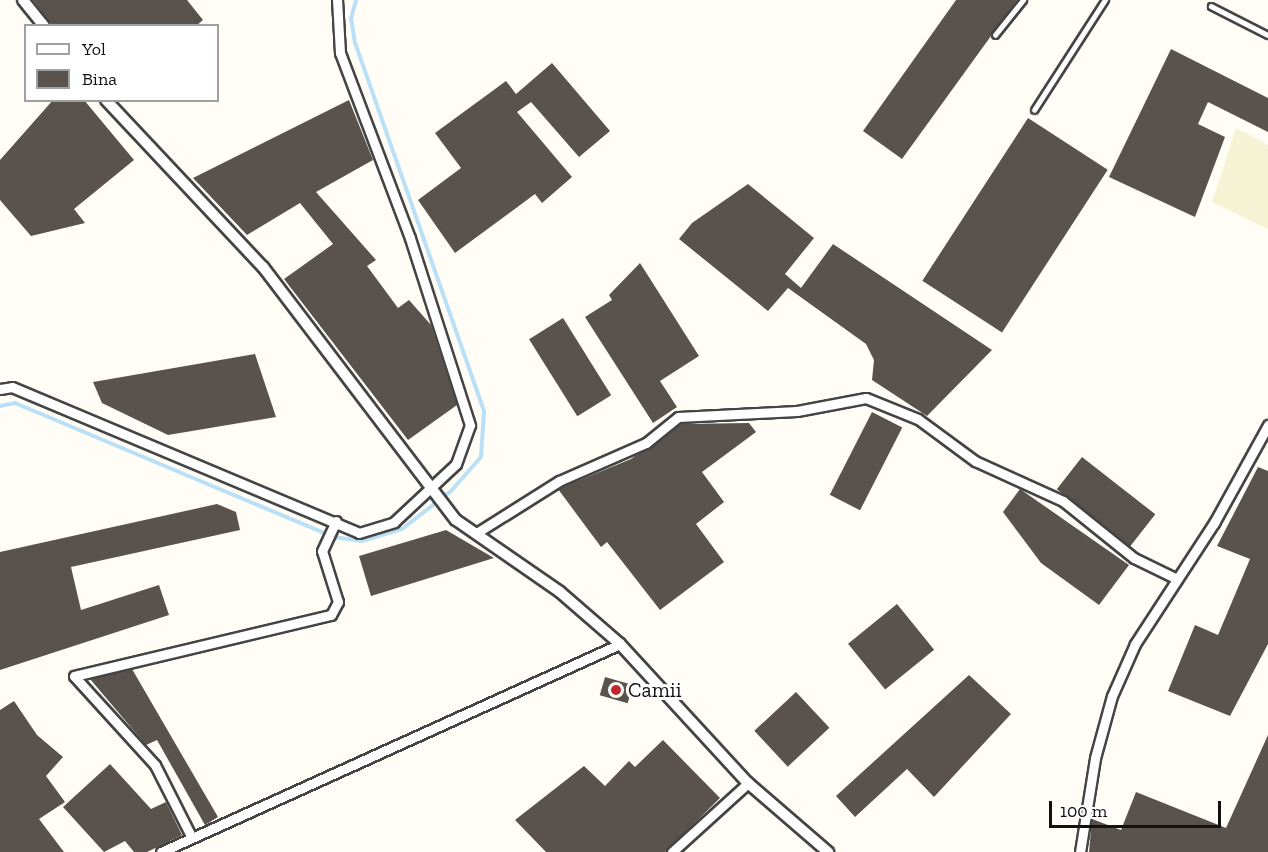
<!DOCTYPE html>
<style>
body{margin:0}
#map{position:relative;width:1268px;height:852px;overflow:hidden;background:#fffdf5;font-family:"Zilla Slab",serif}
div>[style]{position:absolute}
.farmland>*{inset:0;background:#f6f3d4}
.stream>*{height:4px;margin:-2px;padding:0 2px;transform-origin:2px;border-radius:2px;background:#b9e0f7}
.building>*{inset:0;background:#5a524d;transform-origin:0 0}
.roads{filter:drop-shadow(2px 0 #444) drop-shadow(-2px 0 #444) drop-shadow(0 2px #444) drop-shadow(0 -2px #444)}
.service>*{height:4.5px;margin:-2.25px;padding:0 2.25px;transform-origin:2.25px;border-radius:2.25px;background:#fff}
.minor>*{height:9px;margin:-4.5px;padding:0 4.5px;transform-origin:4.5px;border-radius:4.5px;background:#fff}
.tertiary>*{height:10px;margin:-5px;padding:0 5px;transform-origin:5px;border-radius:5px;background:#fff}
.dots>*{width:16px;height:16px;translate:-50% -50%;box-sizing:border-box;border:3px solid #fff;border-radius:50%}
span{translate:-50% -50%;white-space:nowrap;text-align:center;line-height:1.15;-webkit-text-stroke:6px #fff;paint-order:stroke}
.poi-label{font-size:21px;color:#111}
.left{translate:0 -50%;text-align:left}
.legend{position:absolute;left:24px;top:24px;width:195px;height:78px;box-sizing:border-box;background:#fff;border:2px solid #a0a0a0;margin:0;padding:8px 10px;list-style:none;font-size:18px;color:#111}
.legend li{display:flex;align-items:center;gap:12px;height:30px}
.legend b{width:30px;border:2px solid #a0a0a0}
.scale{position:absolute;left:1049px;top:801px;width:172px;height:27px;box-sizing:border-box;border:3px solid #111;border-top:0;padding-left:8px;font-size:18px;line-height:21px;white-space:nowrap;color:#111;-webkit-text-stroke:4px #fff;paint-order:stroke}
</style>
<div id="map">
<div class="farmland">
<div style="clip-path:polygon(1236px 128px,1268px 145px,1268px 229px,1212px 202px)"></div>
</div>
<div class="stream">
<div style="left:0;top:406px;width:15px;rotate:-11deg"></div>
<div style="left:15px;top:403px;width:345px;rotate:22.8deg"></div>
<div style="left:333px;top:537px;width:29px;rotate:8deg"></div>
<div style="left:362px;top:541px;width:42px;rotate:-16.7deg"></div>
<div style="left:402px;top:529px;width:62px;rotate:-37.8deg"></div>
<div style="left:451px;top:491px;width:45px;rotate:-48.6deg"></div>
<div style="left:481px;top:457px;width:46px;rotate:-86.3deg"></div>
<div style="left:484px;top:411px;width:390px;rotate:-109.3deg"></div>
<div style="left:355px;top:43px;width:24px;rotate:-99deg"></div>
<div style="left:351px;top:19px;width:20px;rotate:-75deg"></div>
</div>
<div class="building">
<div style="clip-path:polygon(33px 0,187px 0,203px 20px,196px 26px,53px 26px)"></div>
<div style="clip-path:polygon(956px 0,1017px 0,902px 159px,863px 131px)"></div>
<div style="clip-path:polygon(1171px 49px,1268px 98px,1268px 132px,1208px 102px,1198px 124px,1225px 137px,1195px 217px,1109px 177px)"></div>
<div style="clip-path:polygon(552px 63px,610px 131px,579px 157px,531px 102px,517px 112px,572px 177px,542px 203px,535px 194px,455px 253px,418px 200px,461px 168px,435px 133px,506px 81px,516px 94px)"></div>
<div style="clip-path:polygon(53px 100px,84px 100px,134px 160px,74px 209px,85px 223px,31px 236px,0 200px,0 160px)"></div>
<div style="clip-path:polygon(349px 100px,373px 160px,316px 192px,376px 260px,367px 266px,398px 308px,409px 300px,431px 325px,457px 405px,408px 440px,284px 279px,333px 244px,300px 203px,247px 235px,193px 178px)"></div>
<div style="left:1028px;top:118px;width:95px;height:194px;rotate:33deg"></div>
<div style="clip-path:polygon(748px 184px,814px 238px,785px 274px,801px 288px,833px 244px,992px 350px,927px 416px,872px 380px,874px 360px,866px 344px,788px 288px,768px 311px,679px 239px,692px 223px)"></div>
<div style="clip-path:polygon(640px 263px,699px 356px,660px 381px,677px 407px,653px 423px,585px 317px,612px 300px,609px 295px)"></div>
<div style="left:563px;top:318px;width:91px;height:40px;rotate:58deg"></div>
<div style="clip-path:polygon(255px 354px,276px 417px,168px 435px,102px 403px,93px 382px)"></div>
<div style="left:872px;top:412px;width:34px;height:93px;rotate:27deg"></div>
<div style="clip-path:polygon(749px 423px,756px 432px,702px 472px,724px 502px,696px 524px,724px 562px,660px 610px,607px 542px,601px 547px,558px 489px,631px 459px,681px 424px)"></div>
<div style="left:1082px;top:457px;width:93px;height:41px;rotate:38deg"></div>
<div style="clip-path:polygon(1258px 467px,1268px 471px,1268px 644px,1230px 716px,1168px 691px,1195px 625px,1218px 635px,1250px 559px,1217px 546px)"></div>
<div style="clip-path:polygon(1020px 489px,1129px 565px,1099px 605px,1041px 563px,1003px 512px)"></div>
<div style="clip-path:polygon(217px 504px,236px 512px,240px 530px,71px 567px,81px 610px,159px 585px,169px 615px,0 670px,0 552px)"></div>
<div style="clip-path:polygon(446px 530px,494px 558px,371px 596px,359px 556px)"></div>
<div style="left:897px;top:604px;width:59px;height:63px;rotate:51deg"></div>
<div style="clip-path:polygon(132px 669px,218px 817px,205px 825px,157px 740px,146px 745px,90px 679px)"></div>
<div style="clip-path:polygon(969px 675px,1011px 714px,934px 797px,907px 769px,855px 817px,836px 796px)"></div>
<div style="left:605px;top:677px;width:29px;height:19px;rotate:16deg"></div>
<div style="left:796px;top:692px;width:49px;height:57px;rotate:47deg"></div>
<div style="clip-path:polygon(14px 701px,37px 735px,63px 757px,46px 776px,65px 802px,39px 819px,64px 852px,0 852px,0 710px)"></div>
<div style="clip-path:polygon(1268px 735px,1268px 852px,1089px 852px,1092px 819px,1121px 830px,1136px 792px,1226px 828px)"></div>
<div style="clip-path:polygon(663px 740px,720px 798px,665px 852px,546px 852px,515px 820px,584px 766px,605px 786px,629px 761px,635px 767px)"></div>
<div style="clip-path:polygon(110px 764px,151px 809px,166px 802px,182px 835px,147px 852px,134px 852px,125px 841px,104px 852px,63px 807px)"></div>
</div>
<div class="roads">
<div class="service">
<div style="left:1211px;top:6px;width:64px;rotate:27deg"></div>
<div style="left:995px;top:35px;width:45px;rotate:-51.3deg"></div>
<div style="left:1034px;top:110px;width:131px;rotate:-57.2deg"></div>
</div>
<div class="minor">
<div style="left:0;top:389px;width:12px;rotate:-9deg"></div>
<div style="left:12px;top:387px;width:376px;rotate:22.8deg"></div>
<div style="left:359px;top:533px;width:37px;rotate:-17deg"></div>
<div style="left:394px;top:522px;width:85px;rotate:-43.1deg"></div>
<div style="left:456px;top:464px;width:41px;rotate:-70.3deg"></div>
<div style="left:470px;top:425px;width:196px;rotate:-107.8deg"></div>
<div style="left:410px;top:238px;width:198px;rotate:-110.7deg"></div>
<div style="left:340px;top:53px;width:53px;rotate:-93.2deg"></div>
<div style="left:478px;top:532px;width:96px;rotate:-32.2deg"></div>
<div style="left:559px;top:481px;width:95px;rotate:-23.6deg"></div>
<div style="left:646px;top:443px;width:41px;rotate:-39.1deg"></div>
<div style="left:678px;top:417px;width:119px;rotate:-2.9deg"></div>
<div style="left:797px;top:411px;width:70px;rotate:-10.7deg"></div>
<div style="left:866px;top:398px;width:56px;rotate:22deg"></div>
<div style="left:918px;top:419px;width:71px;rotate:36.4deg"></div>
<div style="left:975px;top:461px;width:97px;rotate:24.4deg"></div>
<div style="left:1063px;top:501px;width:91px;rotate:38.8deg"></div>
<div style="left:1134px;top:558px;width:48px;rotate:26deg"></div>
<div style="left:191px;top:836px;width:80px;rotate:-116.9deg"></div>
<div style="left:155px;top:765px;width:120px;rotate:-132.3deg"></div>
<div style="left:74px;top:676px;width:264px;rotate:-13.4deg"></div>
<div style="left:331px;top:615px;width:15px;rotate:-62deg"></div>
<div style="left:338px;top:602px;width:53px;rotate:-107.4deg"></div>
<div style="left:322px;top:551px;width:33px;rotate:-65deg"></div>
<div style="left:161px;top:852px;width:504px;rotate:-24.38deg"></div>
<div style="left:672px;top:852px;width:103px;rotate:-42.2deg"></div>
<div style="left:1080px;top:852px;width:95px;rotate:-80.9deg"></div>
<div style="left:1095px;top:758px;width:64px;rotate:-74.7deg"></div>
<div style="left:1112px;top:696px;width:57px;rotate:-66.1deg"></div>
<div style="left:1135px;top:644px;width:145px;rotate:-56.9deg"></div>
<div style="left:1214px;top:523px;width:112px;rotate:-61.1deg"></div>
</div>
<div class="tertiary">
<div style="left:23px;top:0;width:33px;rotate:51deg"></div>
<div style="left:106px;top:100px;width:229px;rotate:46.8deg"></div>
<div style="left:263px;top:267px;width:318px;rotate:52.7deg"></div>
<div style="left:456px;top:520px;width:126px;rotate:34.7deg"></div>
<div style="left:560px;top:592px;width:79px;rotate:40.9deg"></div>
<div style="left:620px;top:644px;width:189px;rotate:47.4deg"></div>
<div style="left:748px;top:783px;width:106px;rotate:40.8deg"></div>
</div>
</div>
<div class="dots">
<div style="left:616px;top:690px;background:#c4262e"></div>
</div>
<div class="poi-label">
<span class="left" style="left:628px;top:690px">Camii</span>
</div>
<ul class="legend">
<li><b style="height:8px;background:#fff"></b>Yol</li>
<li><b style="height:16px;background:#5a524d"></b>Bina</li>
</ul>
<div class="scale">100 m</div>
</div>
